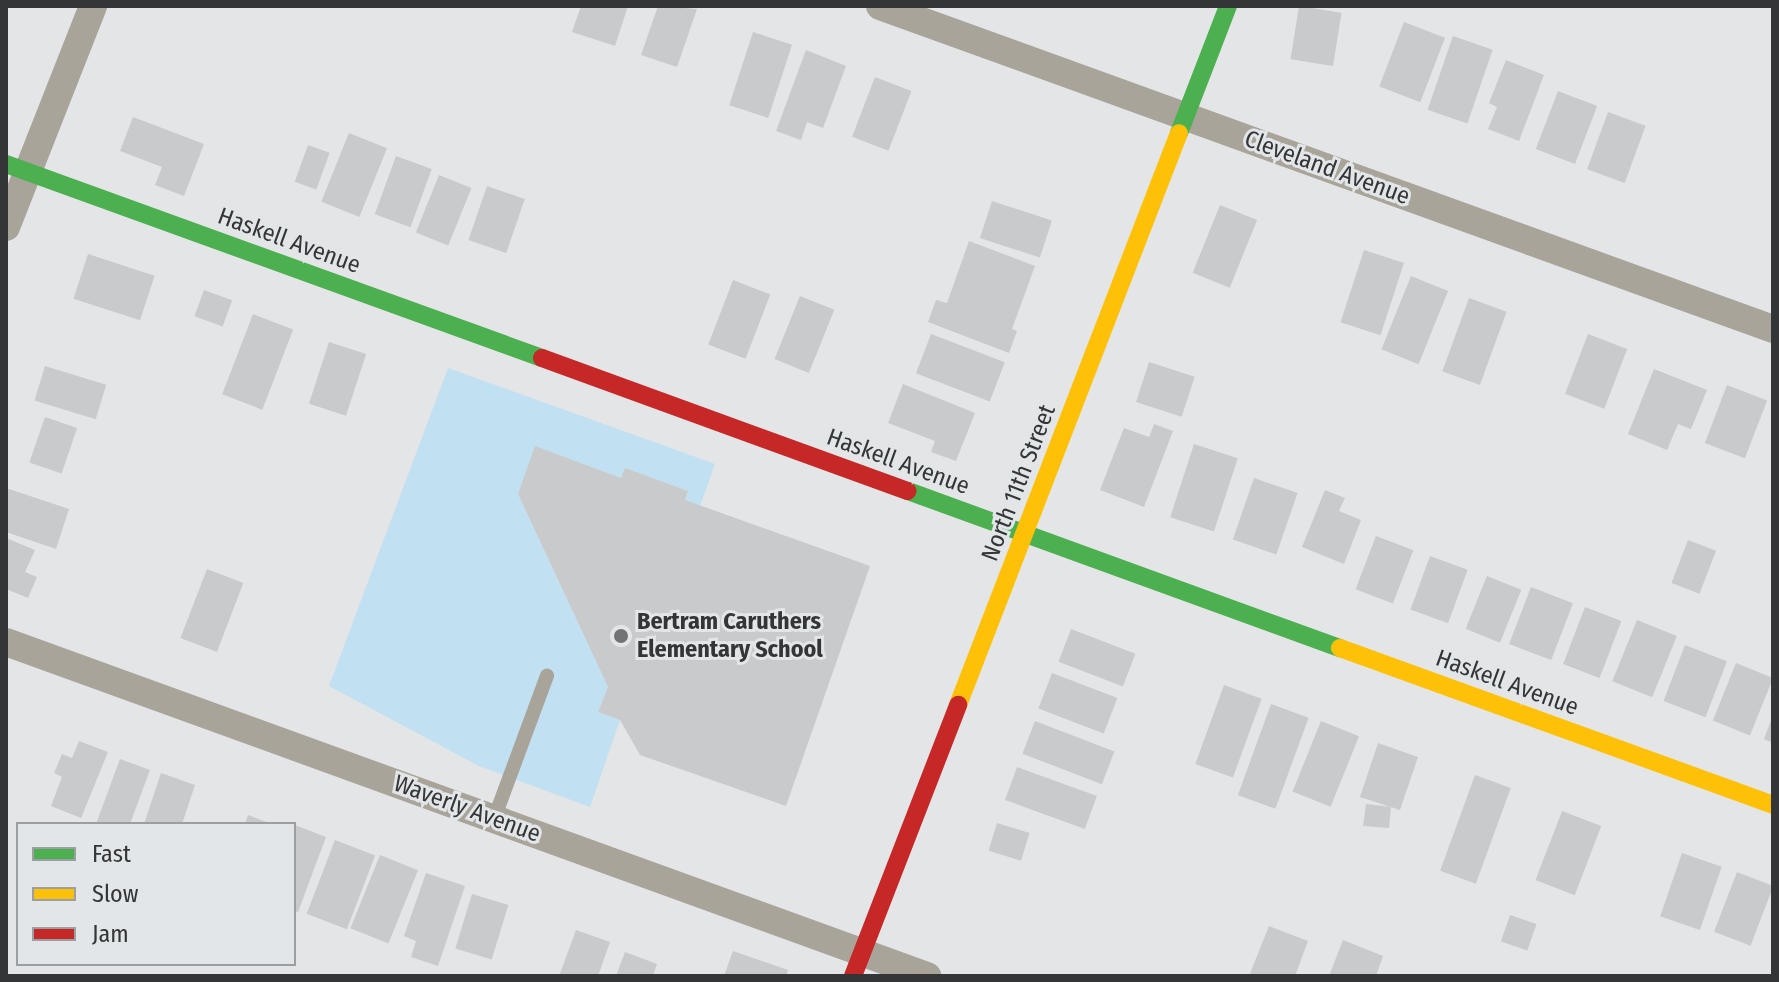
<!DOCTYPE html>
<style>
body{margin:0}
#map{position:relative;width:1779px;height:982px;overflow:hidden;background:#e3e5e7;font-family:"Fira Sans Condensed",sans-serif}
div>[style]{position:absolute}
.green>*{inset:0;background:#c1e0f1}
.building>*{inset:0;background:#c9cacb;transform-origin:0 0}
.lane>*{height:14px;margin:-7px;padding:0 7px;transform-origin:7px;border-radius:7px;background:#a8a49a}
.street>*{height:28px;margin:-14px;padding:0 14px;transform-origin:14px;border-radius:14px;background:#a8a49a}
.fast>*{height:18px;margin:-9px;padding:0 9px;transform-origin:9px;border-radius:9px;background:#4caf50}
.slow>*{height:18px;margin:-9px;padding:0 9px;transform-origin:9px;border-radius:9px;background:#ffc107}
.jam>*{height:18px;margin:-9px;padding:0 9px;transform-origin:9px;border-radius:9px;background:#c62828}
.dots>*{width:22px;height:22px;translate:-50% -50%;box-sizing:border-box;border:4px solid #e2e6e8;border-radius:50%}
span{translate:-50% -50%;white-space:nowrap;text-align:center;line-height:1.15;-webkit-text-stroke:6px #e2e6e8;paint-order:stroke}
.street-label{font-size:24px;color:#343536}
.poi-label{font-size:24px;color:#343536;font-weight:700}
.left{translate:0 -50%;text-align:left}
.frame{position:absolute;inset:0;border:8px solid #343536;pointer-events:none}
.legend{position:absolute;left:16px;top:822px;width:280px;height:144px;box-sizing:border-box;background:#e2e6e8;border:2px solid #9c9fa1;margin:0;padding:10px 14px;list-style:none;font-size:24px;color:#343536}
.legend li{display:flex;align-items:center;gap:16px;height:40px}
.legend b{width:40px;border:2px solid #9c9fa1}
</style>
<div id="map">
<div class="green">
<div style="clip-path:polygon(448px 368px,715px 464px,700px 506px,685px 500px,688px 491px,625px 469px,621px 478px,536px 447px,518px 494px,608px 687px,598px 712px,620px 720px,590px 807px,479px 766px,329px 686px)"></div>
</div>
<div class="building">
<div style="clip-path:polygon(581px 6px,628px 6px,615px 46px,572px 32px)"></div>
<div style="clip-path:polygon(658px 6px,697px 9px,677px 67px,641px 55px)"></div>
<div style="left:1299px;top:6px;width:43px;height:54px;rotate:9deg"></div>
<div style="left:1404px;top:22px;width:44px;height:69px;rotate:21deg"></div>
<div style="left:753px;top:32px;width:41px;height:77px;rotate:18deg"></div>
<div style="left:1453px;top:36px;width:42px;height:78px;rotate:19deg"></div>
<div style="clip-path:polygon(806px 50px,846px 66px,823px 128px,807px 122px,801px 140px,776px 131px)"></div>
<div style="clip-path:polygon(1506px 60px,1544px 75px,1519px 141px,1488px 129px,1497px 107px,1489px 103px)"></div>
<div style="left:875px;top:77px;width:39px;height:64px;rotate:21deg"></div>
<div style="left:1558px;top:91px;width:42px;height:62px;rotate:21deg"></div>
<div style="left:1608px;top:112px;width:40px;height:61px;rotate:20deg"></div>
<div style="clip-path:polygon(133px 117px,204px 144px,184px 196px,155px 185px,162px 167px,120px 151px)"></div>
<div style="left:349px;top:133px;width:41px;height:74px;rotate:22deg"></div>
<div style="left:308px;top:145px;width:23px;height:39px;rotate:20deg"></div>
<div style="left:396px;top:156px;width:38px;height:62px;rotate:20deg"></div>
<div style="left:439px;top:175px;width:35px;height:62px;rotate:22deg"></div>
<div style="left:487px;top:186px;width:40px;height:57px;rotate:19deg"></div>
<div style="left:992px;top:201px;width:63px;height:39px;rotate:18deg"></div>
<div style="left:1220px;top:205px;width:40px;height:73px;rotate:22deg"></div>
<div style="clip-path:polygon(969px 241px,1035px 266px,1012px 329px,1017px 331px,1009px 353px,928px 322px,936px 300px,947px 303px)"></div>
<div style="left:1364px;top:250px;width:42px;height:76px;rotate:18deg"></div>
<div style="left:88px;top:254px;width:70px;height:47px;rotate:18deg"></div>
<div style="left:1411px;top:276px;width:40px;height:79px;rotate:22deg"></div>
<div style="left:733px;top:280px;width:40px;height:69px;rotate:21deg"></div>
<div style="left:204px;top:290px;width:30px;height:28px;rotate:20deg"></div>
<div style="left:800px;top:296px;width:37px;height:68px;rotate:22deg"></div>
<div style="left:1469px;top:298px;width:40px;height:78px;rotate:20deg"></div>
<div style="left:253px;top:314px;width:43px;height:86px;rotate:21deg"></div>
<div style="left:931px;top:334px;width:79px;height:42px;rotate:21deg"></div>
<div style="left:1588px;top:334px;width:42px;height:64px;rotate:21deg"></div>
<div style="left:329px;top:342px;width:39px;height:65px;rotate:18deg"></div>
<div style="left:1149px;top:362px;width:48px;height:42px;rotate:18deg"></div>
<div style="left:45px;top:366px;width:64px;height:36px;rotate:17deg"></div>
<div style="clip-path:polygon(1654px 369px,1707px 390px,1691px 429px,1678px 424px,1667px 450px,1628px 434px)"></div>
<div style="clip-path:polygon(903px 384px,975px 413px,956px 461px,931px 452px,935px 441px,888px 423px)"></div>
<div style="left:1727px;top:385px;width:43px;height:62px;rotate:21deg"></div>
<div style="left:45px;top:417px;width:34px;height:48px;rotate:19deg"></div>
<div style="clip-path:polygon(1154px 424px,1173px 431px,1144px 507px,1100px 490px,1124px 428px,1149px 437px)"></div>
<div style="left:1194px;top:444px;width:46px;height:77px;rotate:18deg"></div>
<div style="clip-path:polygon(535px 446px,621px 478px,625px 468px,688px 491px,685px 500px,870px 566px,786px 806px,640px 755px,620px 720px,598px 712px,608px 687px,518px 494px)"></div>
<div style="left:1254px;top:478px;width:46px;height:65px;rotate:19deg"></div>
<div style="clip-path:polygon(6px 488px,69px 509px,56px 549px,6px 532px)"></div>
<div style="clip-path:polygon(1325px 490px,1345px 498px,1339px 511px,1361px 520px,1344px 564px,1302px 547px)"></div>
<div style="left:1376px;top:536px;width:40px;height:57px;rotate:21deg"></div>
<div style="clip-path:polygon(6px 538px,35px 550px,25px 572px,37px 577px,28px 598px,6px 589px)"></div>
<div style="left:1688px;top:540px;width:30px;height:46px;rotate:21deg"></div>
<div style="left:1430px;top:556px;width:40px;height:57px;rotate:20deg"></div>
<div style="left:207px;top:569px;width:39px;height:74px;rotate:21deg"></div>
<div style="left:1487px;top:576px;width:37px;height:57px;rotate:22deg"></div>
<div style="left:1531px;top:587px;width:45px;height:61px;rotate:21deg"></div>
<div style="left:1585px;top:607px;width:39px;height:61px;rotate:21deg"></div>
<div style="left:1637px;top:620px;width:43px;height:66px;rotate:22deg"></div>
<div style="left:1071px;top:629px;width:69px;height:35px;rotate:21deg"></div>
<div style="left:1685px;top:645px;width:45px;height:60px;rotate:21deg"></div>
<div style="left:1736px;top:663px;width:40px;height:62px;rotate:22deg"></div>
<div style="left:1052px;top:673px;width:70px;height:38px;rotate:21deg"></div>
<div style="left:1224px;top:685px;width:40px;height:84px;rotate:20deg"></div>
<div style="left:1271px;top:704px;width:40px;height:97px;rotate:20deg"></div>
<div style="clip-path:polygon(1773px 715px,1773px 743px,1764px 739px)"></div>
<div style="left:1035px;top:721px;width:85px;height:35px;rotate:21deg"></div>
<div style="left:1321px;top:721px;width:41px;height:76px;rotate:22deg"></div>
<div style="clip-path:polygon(79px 741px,108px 752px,81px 818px,51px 806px,62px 777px,54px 773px,62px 754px,72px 758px)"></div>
<div style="clip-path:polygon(1378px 743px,1418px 757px,1400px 810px,1391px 807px,1389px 828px,1363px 826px,1366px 804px,1391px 807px,1360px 797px)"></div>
<div style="clip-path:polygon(120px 759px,150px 770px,130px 824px,96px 824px)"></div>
<div style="left:1017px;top:767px;width:85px;height:35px;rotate:20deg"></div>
<div style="clip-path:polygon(161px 773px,195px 785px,182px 824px,144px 824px)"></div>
<div style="left:1475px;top:775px;width:38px;height:102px;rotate:20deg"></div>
<div style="left:1562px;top:811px;width:42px;height:74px;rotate:21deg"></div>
<div style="clip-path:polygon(248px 815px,272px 824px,245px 824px)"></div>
<div style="left:997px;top:823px;width:34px;height:29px;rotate:17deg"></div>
<div style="clip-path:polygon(295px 825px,326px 837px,298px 912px,294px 911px)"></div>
<div style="left:335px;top:840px;width:43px;height:79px;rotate:21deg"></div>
<div style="left:1682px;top:853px;width:42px;height:67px;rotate:19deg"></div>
<div style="left:380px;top:855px;width:41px;height:79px;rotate:22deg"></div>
<div style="left:1737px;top:872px;width:39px;height:64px;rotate:21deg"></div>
<div style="clip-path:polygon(426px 873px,465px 886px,438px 966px,411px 957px,416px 941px,404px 936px)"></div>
<div style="left:472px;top:894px;width:38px;height:57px;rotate:17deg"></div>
<div style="left:1510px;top:915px;width:28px;height:28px;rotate:19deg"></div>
<div style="clip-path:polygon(1269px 926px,1308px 941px,1295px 976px,1249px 976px)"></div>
<div style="clip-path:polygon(576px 930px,610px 942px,598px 976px,559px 976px)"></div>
<div style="clip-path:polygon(1343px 940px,1383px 956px,1376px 976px,1329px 976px)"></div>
<div style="clip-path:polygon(733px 951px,788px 970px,786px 976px,724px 976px)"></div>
<div style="clip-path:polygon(625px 952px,657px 964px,653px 976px,616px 976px)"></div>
</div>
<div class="lane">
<div style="left:494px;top:819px;width:153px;rotate:-69.7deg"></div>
</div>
<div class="street">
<div style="left:880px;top:6px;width:950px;rotate:19.89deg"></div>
<div style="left:6px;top:227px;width:238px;rotate:-68.5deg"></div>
<div style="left:6px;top:642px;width:980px;rotate:19.93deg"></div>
</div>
<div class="fast">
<div style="left:1179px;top:133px;width:136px;rotate:-68.9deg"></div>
<div style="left:6px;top:164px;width:570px;rotate:19.9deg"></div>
<div style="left:908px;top:491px;width:460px;rotate:20deg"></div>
</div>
<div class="slow">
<div style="left:1340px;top:648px;width:461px;rotate:19.9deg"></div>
<div style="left:958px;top:705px;width:613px;rotate:-68.88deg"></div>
</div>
<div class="jam">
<div style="left:542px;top:358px;width:389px;rotate:20deg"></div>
<div style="left:853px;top:976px;width:291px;rotate:-68.8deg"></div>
</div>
<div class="dots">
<div style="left:621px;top:636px;background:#717374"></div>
</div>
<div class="street-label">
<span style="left:1327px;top:168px;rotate:20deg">Cleveland Avenue</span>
<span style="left:289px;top:241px;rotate:20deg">Haskell Avenue</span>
<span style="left:898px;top:462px;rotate:20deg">Haskell Avenue</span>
<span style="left:1019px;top:483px;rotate:-69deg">North 11th Street</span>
<span style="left:1507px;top:683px;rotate:20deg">Haskell Avenue</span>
<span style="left:467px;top:809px;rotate:20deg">Waverly Avenue</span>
</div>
<div class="poi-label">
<span class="left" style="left:637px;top:636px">Bertram Caruthers<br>Elementary School</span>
</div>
<div class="frame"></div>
<ul class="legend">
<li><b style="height:10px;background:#4caf50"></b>Fast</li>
<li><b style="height:10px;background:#ffc107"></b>Slow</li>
<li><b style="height:10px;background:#c62828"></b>Jam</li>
</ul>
</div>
